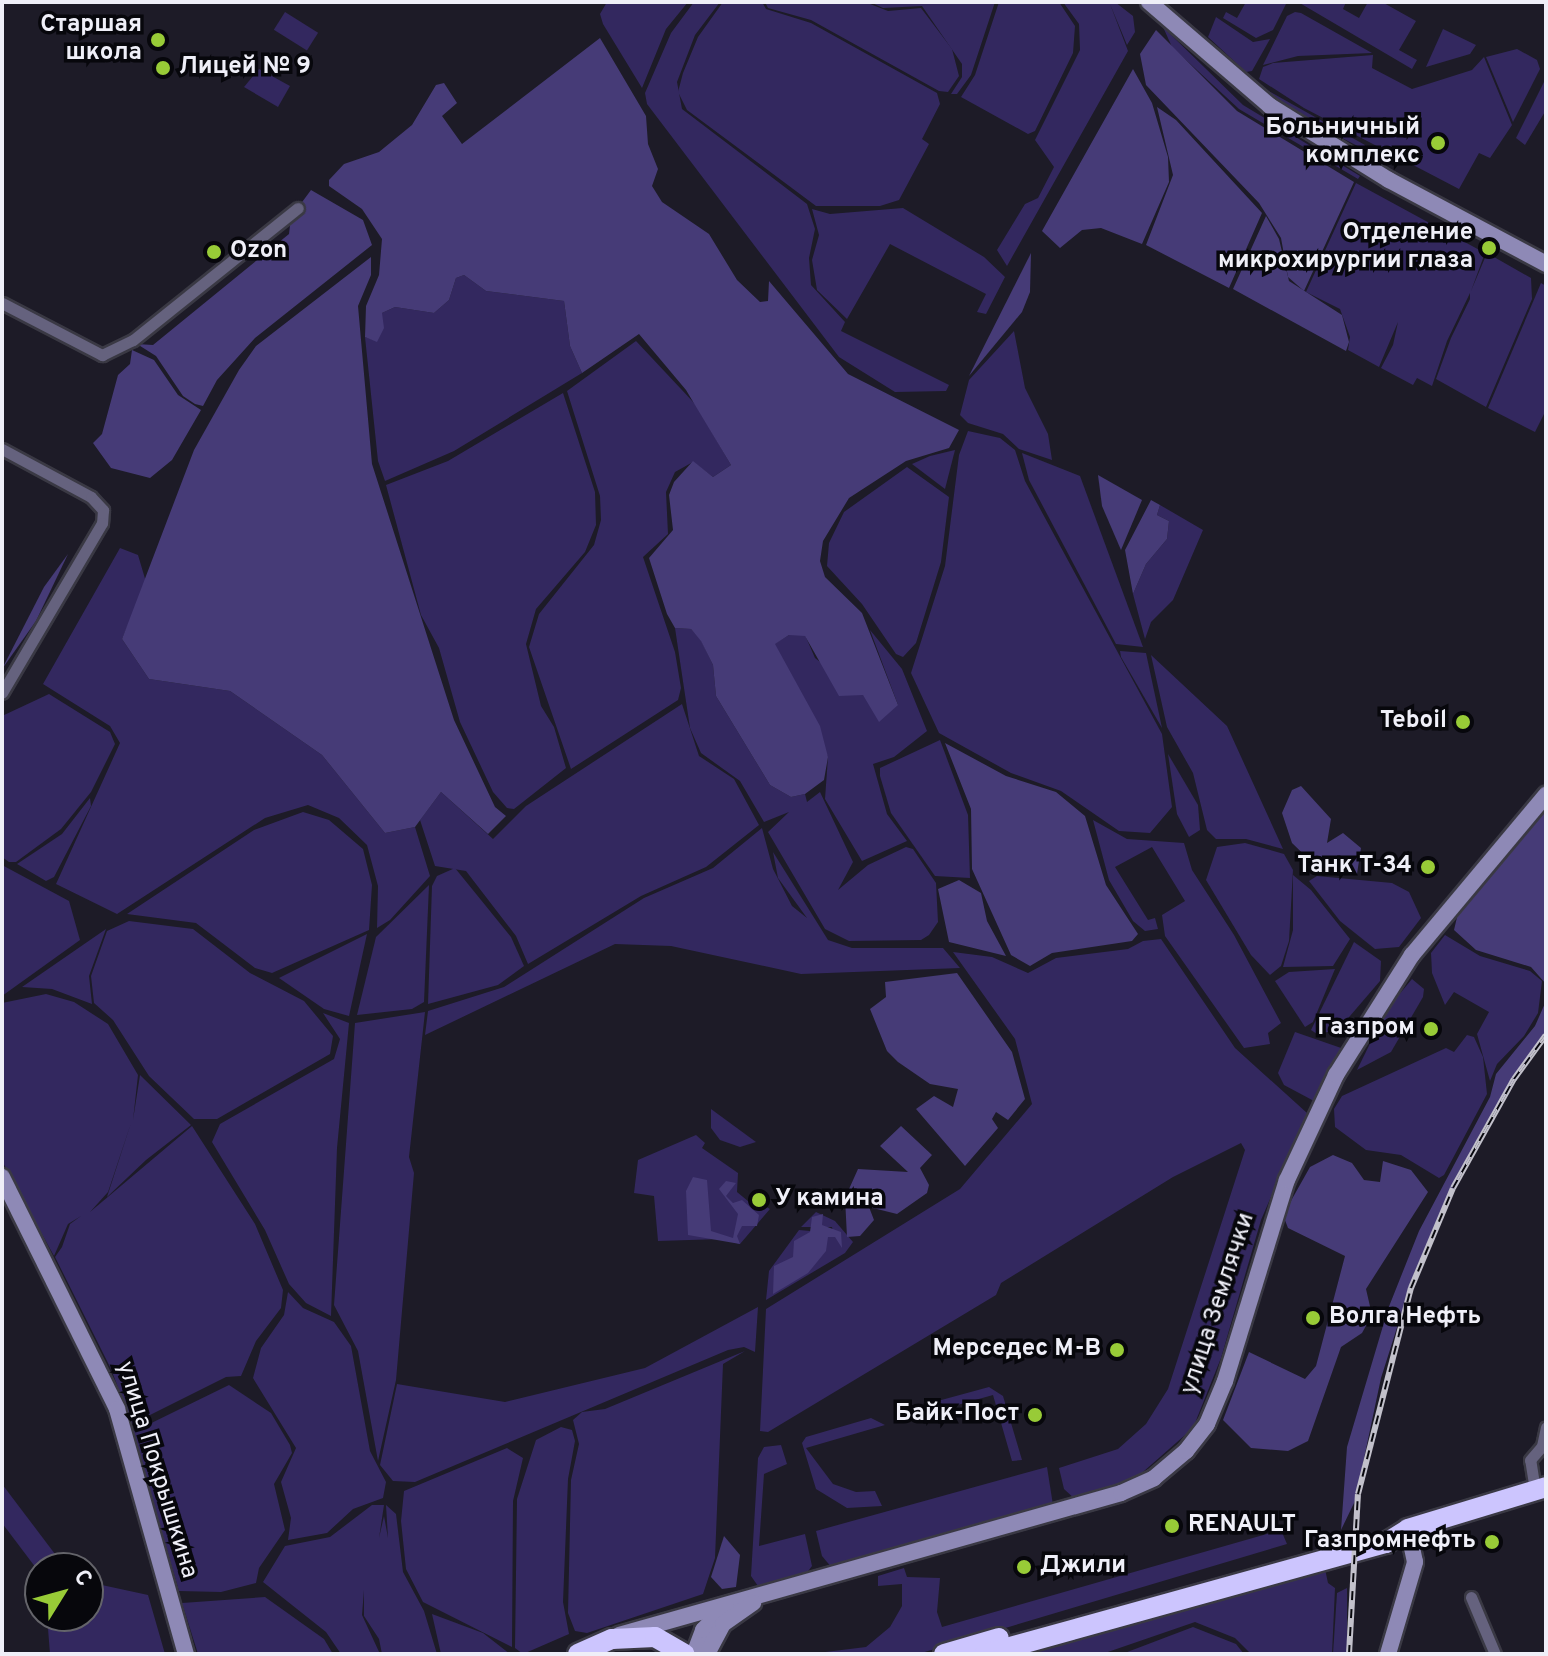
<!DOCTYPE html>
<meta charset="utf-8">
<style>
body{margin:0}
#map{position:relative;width:1548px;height:1656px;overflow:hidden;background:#1d1b27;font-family:Overpass,sans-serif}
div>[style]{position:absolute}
.green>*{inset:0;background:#33285f;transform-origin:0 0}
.forest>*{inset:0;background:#463b77}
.roads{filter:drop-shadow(2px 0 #3a3944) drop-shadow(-2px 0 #3a3944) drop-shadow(0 2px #3a3944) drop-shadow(0 -2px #3a3944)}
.street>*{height:11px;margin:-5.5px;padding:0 5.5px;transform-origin:5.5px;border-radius:5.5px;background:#65627e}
.secondary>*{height:16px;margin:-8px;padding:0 8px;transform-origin:8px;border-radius:8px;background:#8e89b6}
.highway>*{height:20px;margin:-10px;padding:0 10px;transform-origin:10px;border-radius:10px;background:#ccc5fe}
.rail>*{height:6px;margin-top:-3px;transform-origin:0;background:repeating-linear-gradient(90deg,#07070c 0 9px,#c2c1cb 0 18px);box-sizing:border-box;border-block:2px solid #c2c1cb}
.dots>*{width:22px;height:22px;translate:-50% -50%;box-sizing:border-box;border:4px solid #07070c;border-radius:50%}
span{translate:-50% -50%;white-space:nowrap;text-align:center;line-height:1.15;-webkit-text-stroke:7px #07070c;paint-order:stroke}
.poi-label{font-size:24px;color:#efeff8;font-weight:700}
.right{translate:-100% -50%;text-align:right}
.left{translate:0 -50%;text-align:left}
.street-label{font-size:24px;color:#efeff8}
.frame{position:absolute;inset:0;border:4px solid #efeff8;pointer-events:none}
.north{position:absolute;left:24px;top:1552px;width:80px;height:80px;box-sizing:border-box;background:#07070c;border:2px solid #64646a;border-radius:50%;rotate:53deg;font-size:22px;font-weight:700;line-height:32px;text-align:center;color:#efeff8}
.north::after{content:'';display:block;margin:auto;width:28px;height:36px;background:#98cb37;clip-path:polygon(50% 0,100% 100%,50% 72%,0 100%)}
</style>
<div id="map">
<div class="green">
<div style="clip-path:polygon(607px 2px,688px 2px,666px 29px,642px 88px,603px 24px,600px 14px)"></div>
<div style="clip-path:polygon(694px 2px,720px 2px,695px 35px,677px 82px,682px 109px,807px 204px,815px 229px,809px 258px,811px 285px,845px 322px,841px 331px,949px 385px,946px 391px,895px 392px,839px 357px,647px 104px,645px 93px,671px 33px)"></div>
<div style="clip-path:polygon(723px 2px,762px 2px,766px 9px,811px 23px,937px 93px,940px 104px,922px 139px,929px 144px,899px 200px,880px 206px,816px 206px,687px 110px,678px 92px,683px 73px,698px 37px)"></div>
<div style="clip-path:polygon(765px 2px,865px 2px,888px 11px,921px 8px,952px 49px,959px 76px,948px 92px,939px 91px,811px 20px,768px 8px)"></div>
<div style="clip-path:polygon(870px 2px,995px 2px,971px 75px,957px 94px,951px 94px,962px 77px,962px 64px,922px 6px,883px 8px)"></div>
<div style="clip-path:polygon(999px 2px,1059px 2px,1075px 26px,1073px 53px,1035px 131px,1028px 134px,961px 97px,975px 75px)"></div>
<div style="clip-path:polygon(1063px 2px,1115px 2px,1133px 16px,1135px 32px,1127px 45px,1110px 4px,1128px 51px,1007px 266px,997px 250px,1025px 204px,1038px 198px,1054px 167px,1035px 140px,1080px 50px,1079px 24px)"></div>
<div style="clip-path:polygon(1246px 2px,1287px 2px,1273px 30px,1256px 38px,1223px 18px,1226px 12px,1237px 18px)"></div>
<div style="clip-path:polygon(1298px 2px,1346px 2px,1343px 9px,1359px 18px,1368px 2px,1382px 2px,1416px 21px,1399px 50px,1417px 60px,1412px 69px)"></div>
<div style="left:285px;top:12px;width:39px;height:21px;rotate:32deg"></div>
<div style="clip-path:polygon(1295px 12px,1301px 13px,1372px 53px,1298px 56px,1263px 65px,1287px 16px)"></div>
<div style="clip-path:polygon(1216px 17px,1253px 42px,1270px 39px,1252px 71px,1246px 72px,1208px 37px)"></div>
<div style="clip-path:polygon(1163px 27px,1243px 105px,1360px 176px,1358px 179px,1239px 109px,1172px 47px)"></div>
<div style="clip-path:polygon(1443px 29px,1476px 45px,1470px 54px,1426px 67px)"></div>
<div style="clip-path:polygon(1517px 49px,1537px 60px,1540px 69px,1513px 122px,1486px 57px)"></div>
<div style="clip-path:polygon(1373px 55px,1372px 68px,1412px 89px,1472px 70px,1484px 57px,1512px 125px,1490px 158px,1479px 153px,1459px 189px,1304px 108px,1259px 79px,1263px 67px,1273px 63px)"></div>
<div style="clip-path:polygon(259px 69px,290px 86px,278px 107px,244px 87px)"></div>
<div style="clip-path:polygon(1546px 78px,1546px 110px,1525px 145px,1516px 138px)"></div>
<div style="clip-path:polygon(1265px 89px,1381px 154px,1381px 158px,1305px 119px)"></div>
<div style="clip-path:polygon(1356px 183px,1435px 226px,1431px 240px,1437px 227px,1485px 253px,1471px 291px,1487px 253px,1531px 278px,1532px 299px,1486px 407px,1436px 379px,1451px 338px,1470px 299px,1470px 293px,1447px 341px,1432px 386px,1417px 378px,1413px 385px,1381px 368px,1393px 345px,1398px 322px,1379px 367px,1348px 350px,1350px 337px,1340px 309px,1306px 292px)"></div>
<div style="clip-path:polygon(903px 208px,984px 257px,1005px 277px,986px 314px,977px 312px,986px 294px,890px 244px,847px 319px,817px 290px,812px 260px,819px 235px,812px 209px,830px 214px)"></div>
<div style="clip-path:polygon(464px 275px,486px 291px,564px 301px,570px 346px,582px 373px,454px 451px,385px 481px,378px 461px,365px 337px,377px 341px,382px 313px,395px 307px,434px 313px,449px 300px,456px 278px)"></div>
<div style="clip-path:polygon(1541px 283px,1546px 286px,1546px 410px,1535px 432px,1488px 408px)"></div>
<div style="clip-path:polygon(1014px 331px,1025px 388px,1048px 434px,1052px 460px,1019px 449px,1003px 434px,968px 423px,960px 415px,969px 380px)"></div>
<div style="clip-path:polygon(636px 341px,696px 405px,731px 465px,713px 477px,693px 462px,675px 472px,666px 492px,668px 534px,643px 557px,675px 652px,681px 688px,678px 700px,571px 769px,529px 647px,539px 614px,594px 545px,601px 520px,600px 496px,567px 391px)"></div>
<div style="clip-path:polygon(563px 393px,595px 492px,596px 525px,585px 552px,536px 609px,526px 644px,541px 706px,554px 727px,566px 768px,514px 809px,507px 808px,493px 792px,460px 722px,439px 648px,421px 615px,386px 485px,448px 461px)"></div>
<div style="clip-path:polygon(968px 431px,1000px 438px,1015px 450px,1025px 481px,1162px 734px,1172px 807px,1150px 833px,1119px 831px,1061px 791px,1011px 773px,939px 733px,911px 673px,945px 566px,959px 455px)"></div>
<div style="clip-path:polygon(955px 450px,945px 489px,912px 464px,930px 456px)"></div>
<div style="clip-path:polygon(1022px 453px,1080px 476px,1143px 647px,1116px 644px,1029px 480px)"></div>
<div style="clip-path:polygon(907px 467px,949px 497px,941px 562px,916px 643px,903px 657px,896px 654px,862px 604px,827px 566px,829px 543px,844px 512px)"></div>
<div style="clip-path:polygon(1160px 505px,1203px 530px,1173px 600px,1151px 622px,1145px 639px,1133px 594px,1146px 564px,1167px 539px,1169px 521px,1157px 515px)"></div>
<div style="clip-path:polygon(120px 548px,138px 555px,146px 582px,122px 639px,149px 679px,230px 691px,322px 755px,385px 833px,415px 827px,430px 876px,390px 920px,377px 928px,378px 886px,367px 845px,339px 818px,308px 805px,265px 818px,117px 914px,56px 884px,120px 743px,110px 726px,43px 684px)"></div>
<div style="clip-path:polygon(675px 628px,691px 629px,701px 640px,713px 665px,716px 696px,770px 785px,791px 797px,805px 794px,807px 802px,820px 792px,853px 862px,838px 890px,868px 865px,906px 847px,913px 849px,936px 883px,938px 922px,929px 935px,921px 940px,849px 941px,825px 929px,768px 832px,789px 812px,764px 822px,740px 781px,701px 753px,690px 728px)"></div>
<div style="clip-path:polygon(870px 630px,902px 669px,927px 731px,894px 757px,873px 764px,887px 814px,907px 841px,862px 861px,825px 799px,828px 757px,774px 644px,789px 635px,805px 635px,815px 658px,863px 695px,898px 705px)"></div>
<div style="clip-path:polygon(1120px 651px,1146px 653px,1162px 728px,1121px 657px)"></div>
<div style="clip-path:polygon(1151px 655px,1227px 726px,1283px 849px,1246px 839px,1216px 839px,1207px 830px,1193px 773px,1167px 727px)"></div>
<div style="clip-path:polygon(49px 694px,110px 732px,115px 744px,91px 792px,61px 829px,16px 862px,9px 862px,2px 857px,2px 716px)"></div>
<div style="clip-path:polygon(682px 704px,699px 756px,734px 779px,759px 825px,706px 867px,641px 896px,528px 964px,516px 936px,466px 871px,435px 866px,420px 820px,441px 792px,493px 839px,526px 806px)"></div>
<div style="clip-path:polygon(940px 740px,968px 815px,970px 878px,935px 876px,891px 813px,880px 776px,880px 768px)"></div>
<div style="clip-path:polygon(1168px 754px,1198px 805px,1200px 830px,1189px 837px,1177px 814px)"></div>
<div style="clip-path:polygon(90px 798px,91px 806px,54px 877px,46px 881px,17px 864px,62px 834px)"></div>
<div style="clip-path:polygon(303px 812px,329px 820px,363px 849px,372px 885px,369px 930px,272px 973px,255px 968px,196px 923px,127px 914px,254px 830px)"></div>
<div style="clip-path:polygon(1093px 820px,1127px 839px,1184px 843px,1192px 870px,1234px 935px,1281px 1023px,1268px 1033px,1270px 1044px,1244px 1048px,1165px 936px,1162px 915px,1185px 901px,1152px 847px,1115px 867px,1148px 920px,1155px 918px,1158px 929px,1145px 931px,1133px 921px,1109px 880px)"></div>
<div style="clip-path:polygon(762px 828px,773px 869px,792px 906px,807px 918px,778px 878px,773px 852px,828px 940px,852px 948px,943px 948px,960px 968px,801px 974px,671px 946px,615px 944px,425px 1035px,428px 1011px,504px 987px,644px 898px,713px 868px)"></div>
<div style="clip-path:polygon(1245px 843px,1284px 854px,1293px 870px,1289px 941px,1281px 966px,1270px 975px,1251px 955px,1206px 880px,1217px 847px)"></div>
<div style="clip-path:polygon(2px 865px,69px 901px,80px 940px,2px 996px)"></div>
<div style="clip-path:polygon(455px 868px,511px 937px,524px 966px,498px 985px,428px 1004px,432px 886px,437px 876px)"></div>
<div style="clip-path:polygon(1293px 875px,1311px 890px,1350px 939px,1333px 966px,1283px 967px,1293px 930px)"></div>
<div style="clip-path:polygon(1317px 876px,1392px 883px,1409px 892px,1421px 918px,1399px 947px,1375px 949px,1340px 921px,1309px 881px)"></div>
<div style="clip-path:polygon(429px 885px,424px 1002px,412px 1009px,357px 1015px,376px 937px)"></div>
<div style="clip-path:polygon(129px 921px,193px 929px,250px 973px,304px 1001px,333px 1036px,330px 1054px,217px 1119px,194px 1119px,149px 1076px,113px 1020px,94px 1003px,91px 976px,107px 931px)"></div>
<div style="clip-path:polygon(106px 929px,89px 976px,92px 1004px,52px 989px,22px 987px)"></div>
<div style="clip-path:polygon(367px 934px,349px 1016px,324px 1009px,279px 978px)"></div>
<div style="clip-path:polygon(1445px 935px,1480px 956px,1530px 971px,1542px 981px,1538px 1013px,1524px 1036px,1497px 1064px,1490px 1081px,1477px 1034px,1489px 1012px,1454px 992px,1445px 1005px,1432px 973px,1431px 953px)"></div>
<div style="clip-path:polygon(1161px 939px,1235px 1048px,1307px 1113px,1261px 1220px,1221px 1358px,1193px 1428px,1135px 1479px,1076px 1500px,1064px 1489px,1059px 1468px,1118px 1449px,1146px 1424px,1168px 1389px,1245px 1150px,1241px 1143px,1173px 1177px,1001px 1283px,996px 1295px,768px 1432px,760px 1431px,766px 1309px,960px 1189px,1032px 1104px,1015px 1039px,953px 952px,992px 957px,1028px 973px,1056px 958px,1128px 949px,1143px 941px)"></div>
<div style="clip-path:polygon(1354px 942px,1381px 961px,1380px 981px,1338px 1030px,1317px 1034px,1311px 1030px)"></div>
<div style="clip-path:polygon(1335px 969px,1313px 1022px,1305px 1027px,1275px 981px,1289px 972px)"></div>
<div style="clip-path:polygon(1412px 979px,1424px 989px,1423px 997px,1391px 1052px,1357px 1070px,1387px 1009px)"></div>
<div style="clip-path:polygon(46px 994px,74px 1002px,108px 1024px,138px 1075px,133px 1120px,140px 1075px,191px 1125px,146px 1160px,107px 1197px,131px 1123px,108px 1192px,90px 1212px,192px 1126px,255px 1224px,283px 1290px,281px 1308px,256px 1341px,241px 1376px,226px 1377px,132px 1424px,111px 1369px,55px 1257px,62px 1247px,70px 1224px,81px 1216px,68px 1224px,54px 1256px,2px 1161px,2px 1003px)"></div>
<div style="clip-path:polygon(425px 1012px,409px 1157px,414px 1173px,396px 1380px,378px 1461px,358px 1351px,334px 1305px,355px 1023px)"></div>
<div style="clip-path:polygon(323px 1013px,349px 1023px,337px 1148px,331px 1316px,306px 1303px,289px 1284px,265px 1230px,212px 1142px,220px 1124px,334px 1059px,340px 1039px)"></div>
<div style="clip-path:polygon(1295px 1032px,1344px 1049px,1314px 1101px,1284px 1085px,1278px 1073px)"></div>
<div style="clip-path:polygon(1467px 1035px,1474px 1037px,1483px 1057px,1487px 1094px,1444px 1175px,1439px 1178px,1401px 1155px,1366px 1150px,1335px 1127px,1334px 1109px,1342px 1096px,1446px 1048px,1454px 1052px)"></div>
<div style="clip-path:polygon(711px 1109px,756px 1142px,740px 1147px,720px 1140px,711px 1128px)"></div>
<div style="clip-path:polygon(696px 1135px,705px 1143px,702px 1148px,738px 1173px,737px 1192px,760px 1211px,765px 1206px,770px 1209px,740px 1244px,721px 1239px,658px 1241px,654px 1196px,634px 1193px,638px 1160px)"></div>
<div style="clip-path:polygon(816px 1212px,835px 1221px,853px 1242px,845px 1253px,766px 1300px,769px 1271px,799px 1230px,833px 1233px,832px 1227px,801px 1227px)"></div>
<div style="clip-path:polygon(288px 1292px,303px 1308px,334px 1322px,351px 1346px,370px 1451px,386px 1482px,383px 1498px,353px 1509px,327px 1533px,288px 1540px,291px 1518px,281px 1482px,296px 1448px,253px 1378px,261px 1348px,284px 1315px)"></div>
<div style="clip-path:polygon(758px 1307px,755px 1352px,744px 1347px,728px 1350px,415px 1482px,393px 1481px,380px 1465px,397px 1384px,505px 1402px,645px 1368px)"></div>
<div style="clip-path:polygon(745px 1351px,723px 1364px,715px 1558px,703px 1594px,587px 1633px,575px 1631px,568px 1613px,571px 1480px,579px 1444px,573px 1420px,582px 1412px,605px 1409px)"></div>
<div style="clip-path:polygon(229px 1385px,271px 1413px,290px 1445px,292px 1453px,274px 1484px,285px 1530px,259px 1568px,256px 1583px,221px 1592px,179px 1591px,133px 1432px)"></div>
<div style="clip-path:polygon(989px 1387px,1003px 1396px,1022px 1460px,1012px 1461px,993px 1395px,922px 1415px,923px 1405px)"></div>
<div style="clip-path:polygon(871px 1418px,885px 1425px,806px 1448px,833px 1484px,856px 1492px,875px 1491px,882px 1506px,847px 1508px,816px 1489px,802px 1443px,806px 1437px)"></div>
<div style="clip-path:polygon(561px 1427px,572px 1430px,575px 1441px,568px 1479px,563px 1602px,569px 1634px,523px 1654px,515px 1648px,517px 1499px,536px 1440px)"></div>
<div style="clip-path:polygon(781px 1445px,787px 1464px,764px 1474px,759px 1546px,805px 1534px,812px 1566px,806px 1574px,758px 1586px,751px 1576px,758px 1458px,764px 1447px)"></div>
<div style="clip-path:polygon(507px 1448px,523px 1458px,513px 1501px,512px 1647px,423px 1602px,406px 1569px,401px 1521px,404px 1491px)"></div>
<div style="clip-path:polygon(1047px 1467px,1053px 1505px,832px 1568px,822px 1556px,816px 1531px)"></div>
<div style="clip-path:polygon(2px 1484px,58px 1558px,36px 1568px,2px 1523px)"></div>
<div style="clip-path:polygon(372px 1505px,384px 1505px,379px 1538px,384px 1516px,388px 1538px,386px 1505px,396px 1514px,403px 1572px,424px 1611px,437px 1654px,382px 1654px,379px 1639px,364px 1616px,364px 1590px,362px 1615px,380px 1654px,341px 1654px,326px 1632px,263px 1582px,285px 1546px,330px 1537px)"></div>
<div style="clip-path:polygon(1281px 1530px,1287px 1544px,918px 1654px,809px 1654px,866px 1647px,890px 1627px,902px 1606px,902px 1584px,878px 1586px,878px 1576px,904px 1568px,907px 1577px,940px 1578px,937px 1612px,942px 1627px)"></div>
<div style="clip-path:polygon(1325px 1569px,1328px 1583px,1335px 1588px,1332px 1654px,1251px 1654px,1235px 1638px,1195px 1622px,1102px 1654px,1014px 1654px)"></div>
<div style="clip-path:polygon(88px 1582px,148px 1595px,165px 1654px,50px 1654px,47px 1616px,88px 1616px)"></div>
<div style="clip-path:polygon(1347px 1588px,1347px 1654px,1333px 1654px,1337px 1593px)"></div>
<div style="clip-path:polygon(265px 1597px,324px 1639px,333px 1654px,198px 1654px,182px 1603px)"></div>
<div style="clip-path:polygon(432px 1614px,483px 1633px,510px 1654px,441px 1654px)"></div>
<div style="clip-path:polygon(1193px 1627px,1236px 1644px,1244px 1654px,1122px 1654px)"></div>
</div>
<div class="forest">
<div style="clip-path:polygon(1156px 30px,1237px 111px,1354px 182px,1304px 291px,1288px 277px,1281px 238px,1259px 203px,1146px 85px,1140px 54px)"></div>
<div style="clip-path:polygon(600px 38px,646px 116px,648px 144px,658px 169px,652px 186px,662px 202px,709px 234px,737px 280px,760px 302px,768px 301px,769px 281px,848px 374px,959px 430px,949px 448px,906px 461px,849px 498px,823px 541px,820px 561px,825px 577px,862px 613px,898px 705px,879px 722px,863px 695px,839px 696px,805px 636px,789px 635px,775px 644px,820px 726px,828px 757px,824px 780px,805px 794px,791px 797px,770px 785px,716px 696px,713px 665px,701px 641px,691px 629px,675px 628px,667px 614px,649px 558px,673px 530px,669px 495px,674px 482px,693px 461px,713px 477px,731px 465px,686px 390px,639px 334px,582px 373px,570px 346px,564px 301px,486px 291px,464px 275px,456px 278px,449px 300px,434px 313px,395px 307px,382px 313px,384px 328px,377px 342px,365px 337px,366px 306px,379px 275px,382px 239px,362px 209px,329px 186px,329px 180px,344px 164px,379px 152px,412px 125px,436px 85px,444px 83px,457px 103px,442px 116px,462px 144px)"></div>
<div style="clip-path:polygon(1133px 69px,1152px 103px,1168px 157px,1169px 182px,1142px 244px,1101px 228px,1082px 230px,1060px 248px,1042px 231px)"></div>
<div style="clip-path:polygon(1157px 107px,1176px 120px,1262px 213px,1229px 288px,1146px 245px,1173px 175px)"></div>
<div style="clip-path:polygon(311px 190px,363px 220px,372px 245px,255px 338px,217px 380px,203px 406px,195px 404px,183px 396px,156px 356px,137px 344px,153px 345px,289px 234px,291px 217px)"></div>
<div style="clip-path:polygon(1266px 216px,1279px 239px,1289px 281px,1342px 315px,1349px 342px,1346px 351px,1233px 289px)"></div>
<div style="clip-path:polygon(1031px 253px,1030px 292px,1022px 312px,969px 376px)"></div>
<div style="clip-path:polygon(371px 257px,371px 275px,358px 306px,372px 464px,454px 720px,495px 807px,506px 816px,488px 834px,441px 792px,415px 827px,385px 833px,322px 755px,230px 691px,149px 679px,122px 639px,194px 450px,239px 370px,256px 346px)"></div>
<div style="clip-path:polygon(132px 350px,154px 360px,178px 395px,201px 410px,172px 460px,150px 478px,111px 468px,93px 443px,102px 434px,118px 375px,130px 364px)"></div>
<div style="clip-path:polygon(1098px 475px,1142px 500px,1121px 550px,1102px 506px)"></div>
<div style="clip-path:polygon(1151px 500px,1160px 505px,1157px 515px,1169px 521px,1167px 539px,1146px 564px,1133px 594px,1125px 550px)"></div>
<div style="clip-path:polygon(68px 554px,36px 621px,2px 669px,44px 587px)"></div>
<div style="clip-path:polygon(945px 743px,1006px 776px,1056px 792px,1085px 816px,1106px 885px,1138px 934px,1132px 941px,1052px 953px,1030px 966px,1011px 955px,972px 869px,971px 809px)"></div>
<div style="clip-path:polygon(1301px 786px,1331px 819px,1327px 843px,1343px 833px,1361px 848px,1357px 874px,1322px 872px,1292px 843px,1282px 813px,1292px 790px)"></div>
<div style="clip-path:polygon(1546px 810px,1546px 984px,1531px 967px,1476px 950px,1454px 930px,1458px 913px)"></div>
<div style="clip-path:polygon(959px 880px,981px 893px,987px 921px,1006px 956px,949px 942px,938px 889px)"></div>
<div style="clip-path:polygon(957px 973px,1012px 1052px,1025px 1099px,1008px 1120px,996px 1112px,992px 1119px,998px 1128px,965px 1166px,916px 1109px,934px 1096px,953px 1107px,958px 1089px,930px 1084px,898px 1062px,887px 1051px,870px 1009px,886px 997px,885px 982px)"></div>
<div style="clip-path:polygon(1546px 1001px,1546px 1032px,1484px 1127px,1415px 1271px,1381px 1378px,1355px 1501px,1341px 1530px,1347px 1447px,1388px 1309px,1419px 1231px,1490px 1097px,1496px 1074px,1535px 1026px)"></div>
<div style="clip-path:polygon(901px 1126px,932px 1155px,920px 1168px,929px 1185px,927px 1193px,897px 1214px,869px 1207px,874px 1220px,860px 1236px,847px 1237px,845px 1198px,858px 1169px,908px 1172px,880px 1146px)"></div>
<div style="clip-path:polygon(1333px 1155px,1352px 1163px,1364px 1180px,1380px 1182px,1383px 1161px,1411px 1170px,1428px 1192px,1366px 1289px,1372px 1315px,1362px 1333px,1341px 1347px,1308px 1441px,1288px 1451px,1251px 1448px,1223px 1420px,1249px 1352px,1305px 1379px,1316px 1366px,1345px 1256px,1288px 1228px,1283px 1215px,1310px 1167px)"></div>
<div style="clip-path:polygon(693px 1177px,707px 1180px,711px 1231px,733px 1238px,738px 1214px,719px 1189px,726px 1181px,736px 1183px,726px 1196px,733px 1203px,742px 1200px,759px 1215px,757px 1226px,742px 1226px,737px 1236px,740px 1244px,688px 1235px,686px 1191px)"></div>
<div style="clip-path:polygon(823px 1214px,822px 1225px,841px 1232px,842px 1248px,835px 1237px,828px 1237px,826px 1251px,808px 1273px,773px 1294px,774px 1266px,793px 1257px,794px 1241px,810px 1232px,812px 1217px)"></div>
<div style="clip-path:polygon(724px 1536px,740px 1555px,736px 1587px,722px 1589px,711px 1577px)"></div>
</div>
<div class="roads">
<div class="street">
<div style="left:2px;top:303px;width:113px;rotate:27.5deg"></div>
<div style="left:102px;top:355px;width:34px;rotate:-26deg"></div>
<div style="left:133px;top:340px;width:211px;rotate:-38.7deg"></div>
<div style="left:2px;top:449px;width:101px;rotate:28.3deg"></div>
<div style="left:91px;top:497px;width:18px;rotate:47deg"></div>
<div style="left:103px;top:510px;width:13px;rotate:94deg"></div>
<div style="left:102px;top:523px;width:197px;rotate:120.5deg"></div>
<div style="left:1535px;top:1490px;width:30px;rotate:-99deg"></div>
<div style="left:1530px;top:1460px;width:18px;rotate:-49deg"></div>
<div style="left:1542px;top:1446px;width:19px;rotate:-78deg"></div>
<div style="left:1471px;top:1597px;width:62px;rotate:67.2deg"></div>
</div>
<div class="secondary">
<div style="left:1149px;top:2px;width:160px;rotate:40.7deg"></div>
<div style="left:1270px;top:106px;width:140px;rotate:31.9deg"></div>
<div style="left:1389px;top:180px;width:178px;rotate:28.1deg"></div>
<div style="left:2px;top:1177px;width:259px;rotate:63.6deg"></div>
<div style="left:117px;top:1409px;width:255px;rotate:74.3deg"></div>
<div style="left:619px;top:1635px;width:522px;rotate:-15.79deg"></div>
<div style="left:1121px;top:1493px;width:36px;rotate:-24deg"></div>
<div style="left:1154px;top:1478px;width:42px;rotate:-40.2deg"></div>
<div style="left:1186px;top:1451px;width:34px;rotate:-52deg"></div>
<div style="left:1207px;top:1424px;width:47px;rotate:-67.3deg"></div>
<div style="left:1225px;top:1381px;width:210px;rotate:-72.9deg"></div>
<div style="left:1287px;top:1180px;width:116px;rotate:-65deg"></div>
<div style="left:1336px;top:1075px;width:142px;rotate:-57.7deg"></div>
<div style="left:1412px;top:955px;width:209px;rotate:-50.1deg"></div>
<div style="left:694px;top:1654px;width:26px;rotate:-69deg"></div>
<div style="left:703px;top:1630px;width:33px;rotate:-46deg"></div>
<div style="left:707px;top:1654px;width:34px;rotate:-62deg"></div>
<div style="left:723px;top:1624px;width:37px;rotate:-35deg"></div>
<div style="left:1388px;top:1654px;width:96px;rotate:-73.6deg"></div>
<div style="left:1415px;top:1562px;width:34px;rotate:-102deg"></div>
</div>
<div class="highway">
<div style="left:578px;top:1654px;width:37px;rotate:-24deg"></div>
<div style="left:612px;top:1639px;width:43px;rotate:-2.7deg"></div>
<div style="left:655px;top:1637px;width:34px;rotate:30deg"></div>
<div style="left:944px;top:1654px;width:57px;rotate:-16.2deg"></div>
<div style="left:985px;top:1654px;width:416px;rotate:-15.5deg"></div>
<div style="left:1386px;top:1543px;width:26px;rotate:-32deg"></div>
<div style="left:1408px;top:1529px;width:144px;rotate:-16.9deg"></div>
</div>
</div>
<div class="rail">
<div style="left:1349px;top:1654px;width:160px;rotate:-86.8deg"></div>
<div style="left:1358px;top:1494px;width:213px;rotate:-75.6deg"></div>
<div style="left:1411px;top:1288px;width:108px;rotate:-67.2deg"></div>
<div style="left:1453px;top:1188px;width:125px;rotate:-60.8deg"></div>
<div style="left:1514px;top:1079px;width:54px;rotate:-54deg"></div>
</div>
<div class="dots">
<div style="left:158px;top:40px;background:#98cb37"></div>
<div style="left:163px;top:68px;background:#98cb37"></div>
<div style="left:1438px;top:143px;background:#98cb37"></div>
<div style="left:1489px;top:248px;background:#98cb37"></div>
<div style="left:214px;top:252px;background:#98cb37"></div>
<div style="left:1463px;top:722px;background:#98cb37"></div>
<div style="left:1428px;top:867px;background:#98cb37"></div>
<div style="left:1431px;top:1029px;background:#98cb37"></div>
<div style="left:759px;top:1200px;background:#98cb37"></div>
<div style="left:1313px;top:1318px;background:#98cb37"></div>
<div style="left:1117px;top:1350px;background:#98cb37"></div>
<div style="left:1035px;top:1415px;background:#98cb37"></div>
<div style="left:1172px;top:1526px;background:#98cb37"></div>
<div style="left:1492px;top:1542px;background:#98cb37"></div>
<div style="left:1024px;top:1567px;background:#98cb37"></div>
</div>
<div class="poi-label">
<span class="right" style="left:142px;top:40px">Старшая<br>школа</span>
<span class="left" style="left:179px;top:68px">Лицей № 9</span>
<span class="right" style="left:1420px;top:143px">Больничный<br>комплекс</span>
<span class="right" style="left:1473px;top:248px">Отделение<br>микрохирургии глаза</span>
<span class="left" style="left:230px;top:252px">Ozon</span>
<span class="right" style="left:1447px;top:722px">Teboil</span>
<span class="right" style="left:1412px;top:867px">Танк Т-34</span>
<span class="right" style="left:1415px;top:1029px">Газпром</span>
<span class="left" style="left:775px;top:1200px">У камина</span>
<span class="left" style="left:1329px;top:1318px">Волга Нефть</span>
<span class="right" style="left:1101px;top:1350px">Мерседес M-B</span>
<span class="right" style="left:1019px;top:1415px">Байк-Пост</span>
<span class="left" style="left:1188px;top:1526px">RENAULT</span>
<span class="right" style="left:1476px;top:1542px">Газпромнефть</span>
<span class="left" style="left:1040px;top:1567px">Джили</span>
</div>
<div class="street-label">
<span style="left:1219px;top:1304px;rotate:-72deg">улица Землячки</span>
<span style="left:156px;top:1470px;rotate:73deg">улица Покрышкина</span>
</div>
<div class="frame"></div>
<div class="north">С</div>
</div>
